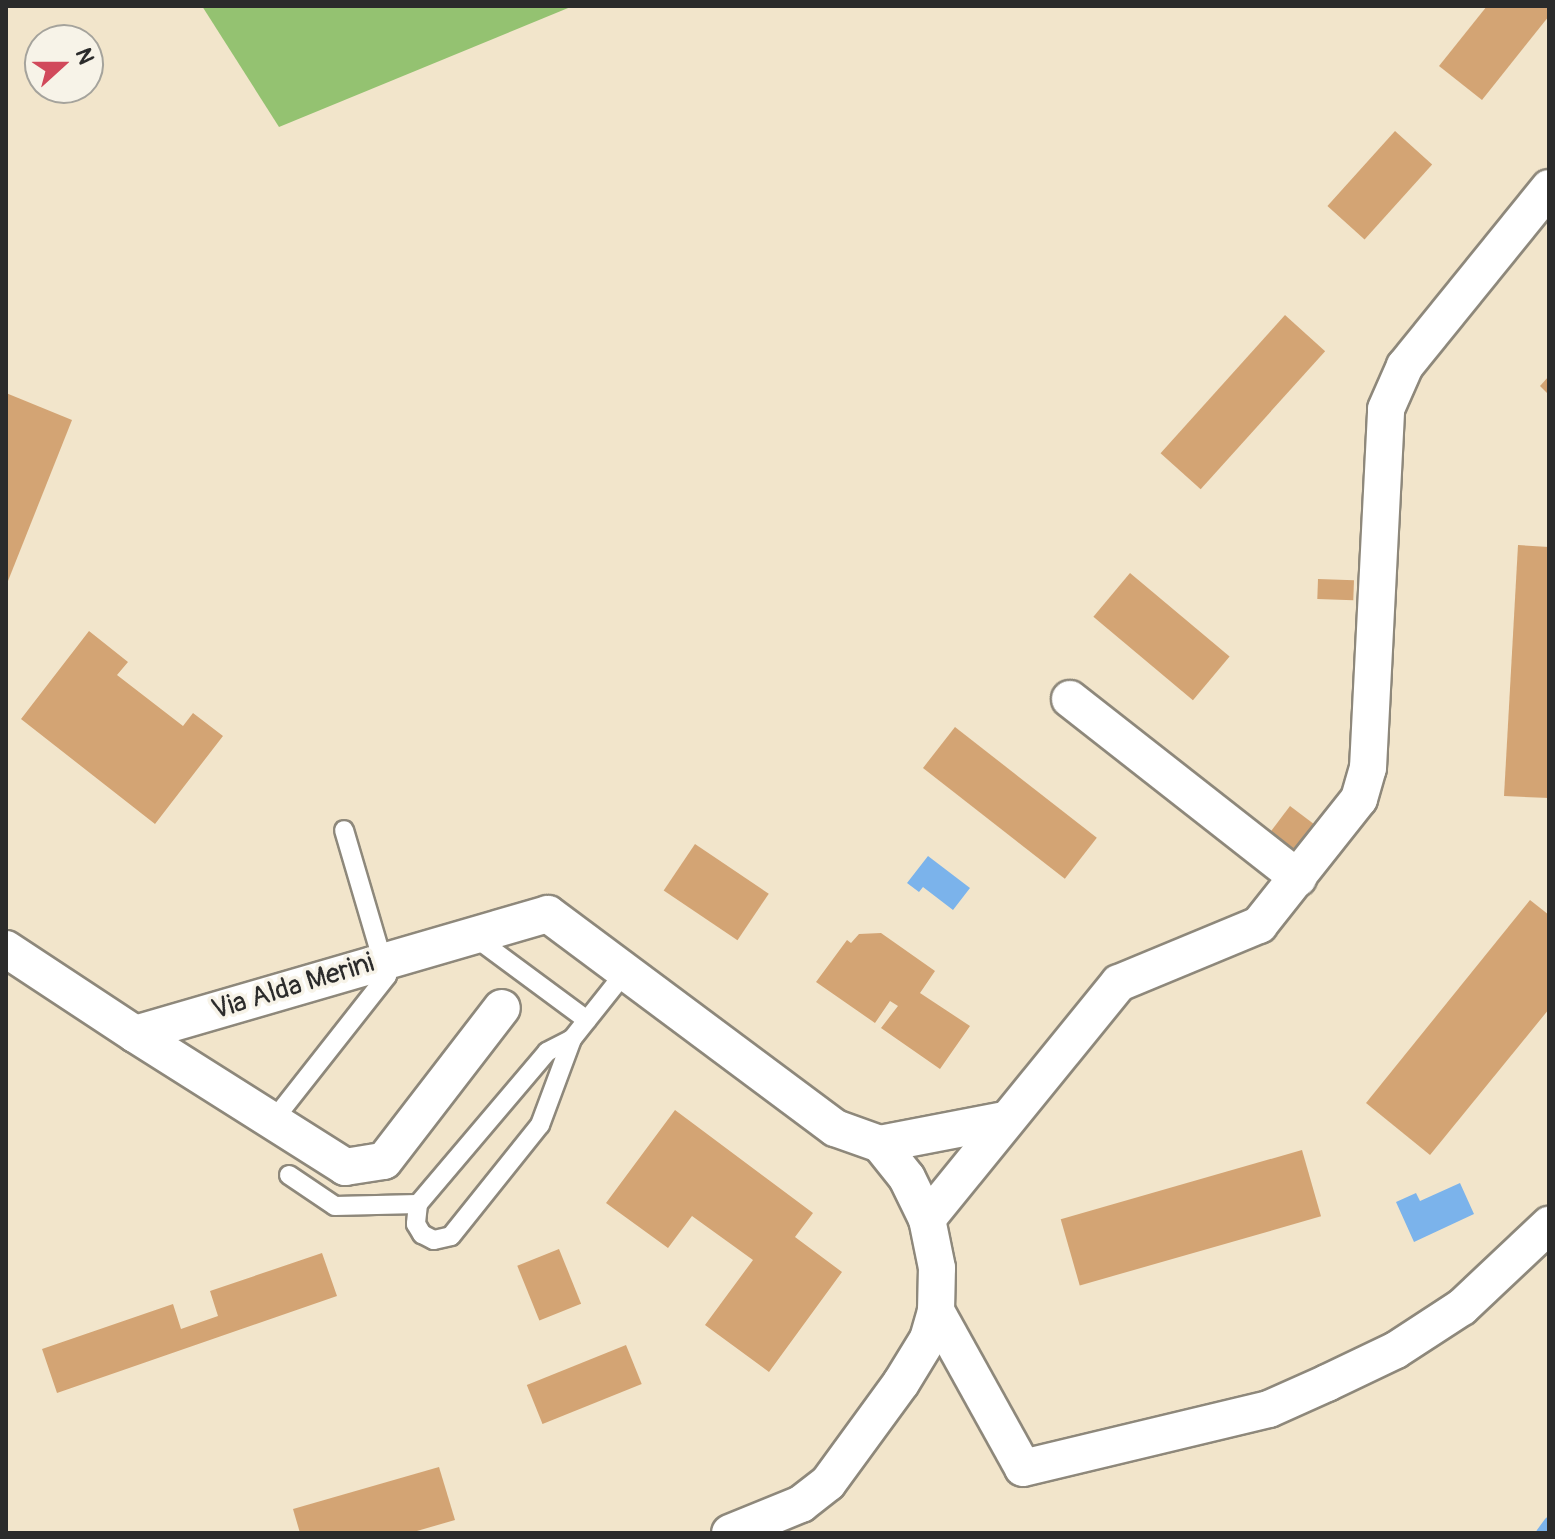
<!DOCTYPE html>
<style>
body{margin:0}
#map{position:relative;width:1555px;height:1539px;overflow:hidden;background:#f2e5cb;font-family:Pangolin,sans-serif}
div>[style]{position:absolute}
.green>*{inset:0;background:#94c271}
.water>*{inset:0;background:#7bb3eb}
.stream>*{height:10px;margin:-5px;padding:0 5px;transform-origin:5px;border-radius:5px;background:#7bb3eb}
.building>*{inset:0;background:#d3a474;transform-origin:0 0}
.roads{filter:drop-shadow(2px 0 #8e887b) drop-shadow(-2px 0 #8e887b) drop-shadow(0 2px #8e887b) drop-shadow(0 -2px #8e887b)}
.service>*{height:18px;margin:-9px;padding:0 9px;transform-origin:9px;border-radius:9px;background:#fff}
.minor>*{height:36px;margin:-18px;padding:0 18px;transform-origin:18px;border-radius:18px;background:#fff}
span{translate:-50% -50%;white-space:nowrap;text-align:center;line-height:1.15;-webkit-text-stroke:7px #f7f3e8;paint-order:stroke}
.street-label{font-size:28px;color:#2b2b2b}
.frame{position:absolute;inset:0;border:8px solid #2b2b2b;pointer-events:none}
.north{position:absolute;left:24px;top:24px;width:80px;height:80px;box-sizing:border-box;background:#f7f3e8;border:2px solid #a5a39c;border-radius:50%;rotate:69deg;font-size:22px;font-weight:700;line-height:32px;text-align:center;color:#2b2b2b}
.north::after{content:'';display:block;margin:auto;width:28px;height:36px;background:#d1495b;clip-path:polygon(50% 0,100% 100%,50% 72%,0 100%)}
</style>
<div id="map">
<div class="green">
<div style="clip-path:polygon(202px 6px,573px 6px,279px 127px)"></div>
</div>
<div class="water">
<div style="clip-path:polygon(928px 856px,970px 888px,953px 910px,923px 887px,919px 892px,907px 883px)"></div>
<div style="clip-path:polygon(1460px 1183px,1474px 1214px,1414px 1242px,1396px 1202px,1416px 1193px,1420px 1201px)"></div>
</div>
<div class="stream">
<div style="left:1541px;top:1533px;width:14px;rotate:-54deg"></div>
</div>
<div class="building">
<div style="clip-path:polygon(1487px 6px,1549px 6px,1549px 16px,1482px 100px,1439px 66px)"></div>
<div style="left:1395px;top:131px;width:50px;height:101px;rotate:42deg"></div>
<div style="left:1285px;top:315px;width:54px;height:186px;rotate:42deg"></div>
<div style="clip-path:polygon(1549px 376px,1549px 395px,1540px 386px)"></div>
<div style="clip-path:polygon(6px 393px,72px 420px,6px 586px)"></div>
<div style="clip-path:polygon(1518px 545px,1549px 547px,1549px 798px,1504px 796px)"></div>
<div style="left:1130px;top:573px;width:130px;height:57px;rotate:40deg"></div>
<div style="left:1318px;top:579px;width:36px;height:20px;rotate:2deg"></div>
<div style="clip-path:polygon(89px 631px,128px 662px,117px 675px,183px 726px,193px 713px,223px 736px,155px 824px,21px 719px)"></div>
<div style="left:955px;top:727px;width:180px;height:52px;rotate:38deg"></div>
<div style="left:1290px;top:806px;width:34px;height:38px;rotate:37deg"></div>
<div style="left:695px;top:844px;width:89px;height:56px;rotate:34deg"></div>
<div style="clip-path:polygon(1530px 900px,1549px 915px,1549px 1009px,1430px 1155px,1366px 1103px)"></div>
<div style="clip-path:polygon(881px 933px,935px 971px,920px 993px,970px 1026px,940px 1069px,881px 1028px,898px 1006px,890px 1001px,875px 1023px,816px 982px,847px 940px,851px 943px,859px 934px)"></div>
<div style="clip-path:polygon(675px 1110px,813px 1213px,795px 1237px,842px 1272px,769px 1372px,705px 1325px,753px 1260px,692px 1216px,668px 1248px,606px 1203px)"></div>
<div style="left:1302px;top:1150px;width:69px;height:251px;rotate:74deg"></div>
<div style="left:559px;top:1249px;width:59px;height:45px;rotate:68deg"></div>
<div style="clip-path:polygon(322px 1253px,337px 1296px,57px 1393px,42px 1349px,173px 1304px,181px 1329px,218px 1316px,210px 1291px)"></div>
<div style="left:626px;top:1345px;width:42px;height:107px;rotate:68deg"></div>
<div style="clip-path:polygon(439px 1467px,455px 1520px,410px 1533px,300px 1533px,293px 1509px)"></div>
</div>
<div class="roads">
<div class="service">
<div style="left:472px;top:935px;width:143px;rotate:36.5deg"></div>
<div style="left:572px;top:1039px;width:28px;rotate:153deg"></div>
<div style="left:547px;top:1052px;width:199px;rotate:130.3deg"></div>
<div style="left:418px;top:1204px;width:20px;rotate:96deg"></div>
<div style="left:416px;top:1224px;width:12px;rotate:59deg"></div>
<div style="left:422px;top:1234px;width:13px;rotate:27deg"></div>
<div style="left:434px;top:1240px;width:17px;rotate:-13deg"></div>
<div style="left:451px;top:1236px;width:142px;rotate:-51.3deg"></div>
<div style="left:540px;top:1125px;width:92px;rotate:-69.6deg"></div>
<div style="left:572px;top:1039px;width:87px;rotate:-51.5deg"></div>
<div style="left:272px;top:1122px;width:186px;rotate:-51.8deg"></div>
<div style="left:387px;top:976px;width:152px;rotate:-106.4deg"></div>
<div style="left:289px;top:1175px;width:55px;rotate:34deg"></div>
<div style="left:335px;top:1206px;width:83px;rotate:-1.4deg"></div>
</div>
<div class="minor">
<div style="left:1070px;top:699px;width:290px;rotate:38.1deg"></div>
<div style="left:6px;top:949px;width:154px;rotate:33.4deg"></div>
<div style="left:135px;top:1034px;width:430px;rotate:-16.2deg"></div>
<div style="left:548px;top:914px;width:358px;rotate:36.7deg"></div>
<div style="left:835px;top:1128px;width:48px;rotate:19.6deg"></div>
<div style="left:880px;top:1144px;width:43px;rotate:51.5deg"></div>
<div style="left:907px;top:1178px;width:46px;rotate:64deg"></div>
<div style="left:135px;top:1034px;width:249px;rotate:32.3deg"></div>
<div style="left:345px;top:1167px;width:39px;rotate:-9deg"></div>
<div style="left:384px;top:1161px;width:193px;rotate:-52.4deg"></div>
<div style="left:880px;top:1144px;width:127px;rotate:-10.9deg"></div>
<div style="left:936px;top:1311px;width:179px;rotate:61deg"></div>
<div style="left:1023px;top:1468px;width:253px;rotate:-13.5deg"></div>
<div style="left:1269px;top:1409px;width:64px;rotate:-24.1deg"></div>
<div style="left:1327px;top:1383px;width:76px;rotate:-25.6deg"></div>
<div style="left:1396px;top:1350px;width:79px;rotate:-33.1deg"></div>
<div style="left:1462px;top:1307px;width:120px;rotate:-43.3deg"></div>
<div style="left:730px;top:1533px;width:77px;rotate:-22.2deg"></div>
<div style="left:801px;top:1504px;width:34px;rotate:-38deg"></div>
<div style="left:828px;top:1483px;width:124px;rotate:-53.9deg"></div>
<div style="left:901px;top:1383px;width:52px;rotate:-58.5deg"></div>
<div style="left:928px;top:1339px;width:29px;rotate:-74deg"></div>
<div style="left:936px;top:1311px;width:43px;rotate:-88.7deg"></div>
<div style="left:937px;top:1268px;width:50px;rotate:-101.5deg"></div>
<div style="left:927px;top:1219px;width:304px;rotate:-50.9deg"></div>
<div style="left:1119px;top:983px;width:152px;rotate:-22.5deg"></div>
<div style="left:1259px;top:925px;width:161px;rotate:-51.6deg"></div>
<div style="left:1359px;top:799px;width:32px;rotate:-74deg"></div>
<div style="left:1368px;top:768px;width:359px;rotate:-87.1deg"></div>
<div style="left:1386px;top:409px;width:47px;rotate:-66.2deg"></div>
<div style="left:1405px;top:366px;width:229px;rotate:-51deg"></div>
</div>
</div>
<div class="street-label">
<span style="left:293px;top:987px;rotate:-17deg">Via Alda Merini</span>
</div>
<div class="frame"></div>
<div class="north">N</div>
</div>
